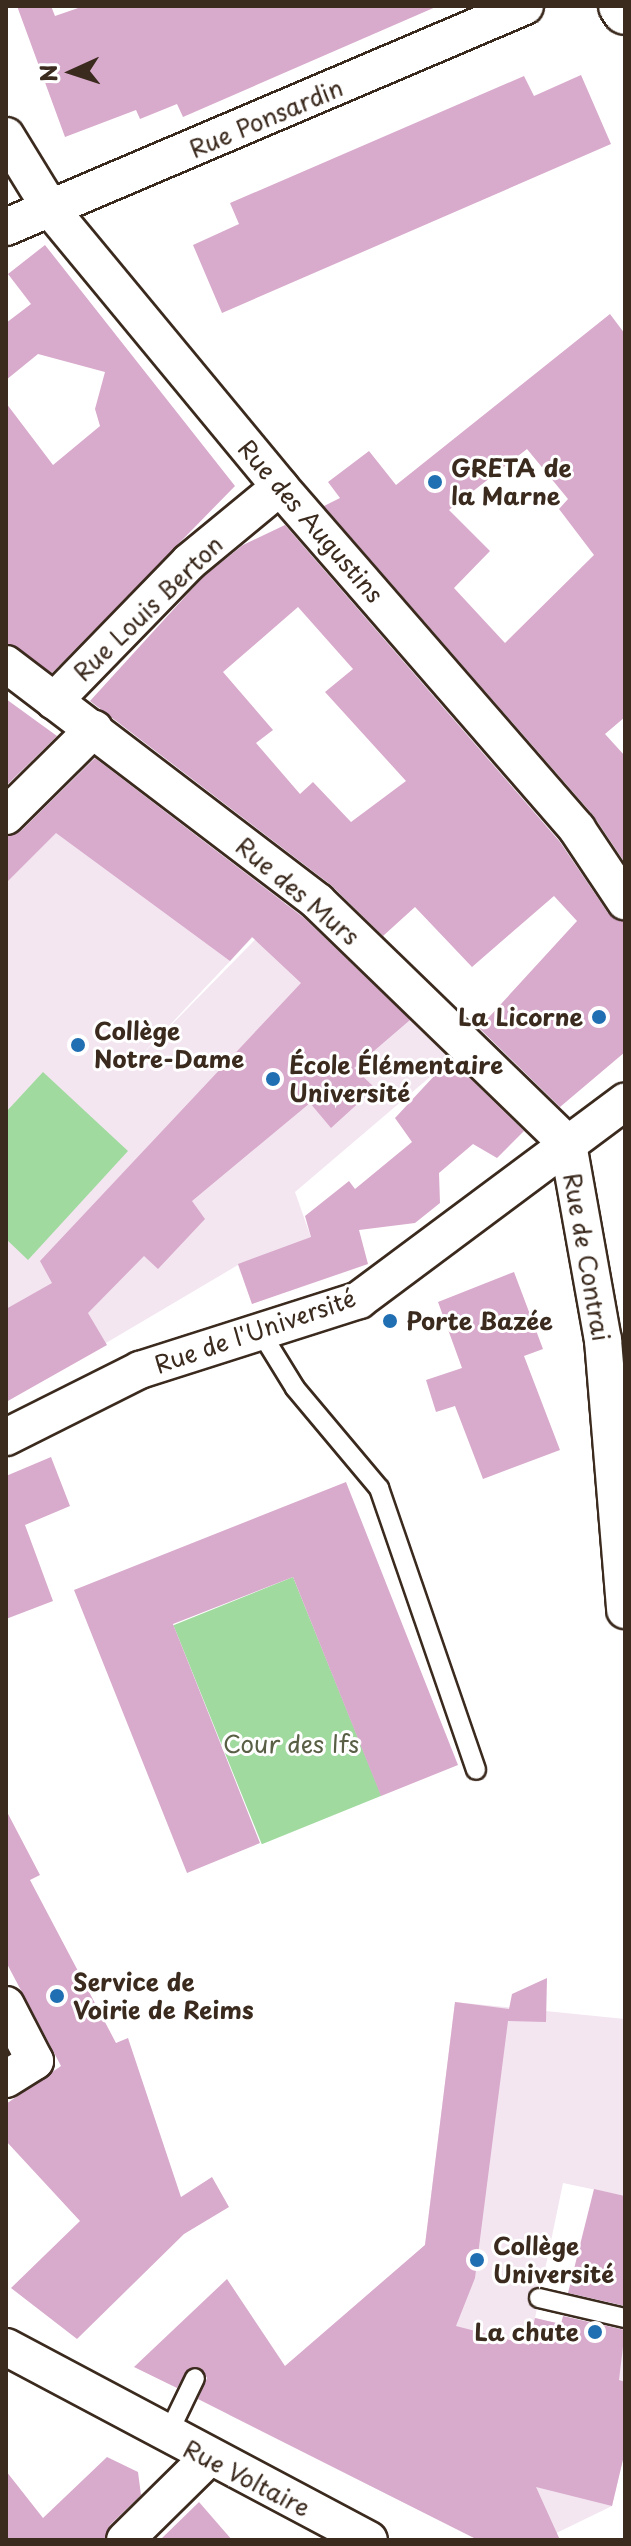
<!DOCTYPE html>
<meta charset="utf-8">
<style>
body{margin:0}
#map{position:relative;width:631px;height:2546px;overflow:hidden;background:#fff;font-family:"Playpen Sans",sans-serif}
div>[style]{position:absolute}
.built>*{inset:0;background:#f3e6f0}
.green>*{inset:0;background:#a0da9f;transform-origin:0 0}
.building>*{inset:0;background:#d8aacc}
.roads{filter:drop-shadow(2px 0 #3b2a1e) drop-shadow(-2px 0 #3b2a1e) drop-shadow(0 2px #3b2a1e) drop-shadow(0 -2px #3b2a1e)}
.service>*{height:18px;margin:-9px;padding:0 9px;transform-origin:9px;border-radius:9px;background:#fff}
.minor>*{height:36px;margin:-18px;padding:0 18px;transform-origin:18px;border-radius:18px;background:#fff}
.tertiary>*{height:44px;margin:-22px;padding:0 22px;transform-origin:22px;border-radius:22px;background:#fff}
.dots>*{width:22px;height:22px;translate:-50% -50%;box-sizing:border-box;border:4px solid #fff;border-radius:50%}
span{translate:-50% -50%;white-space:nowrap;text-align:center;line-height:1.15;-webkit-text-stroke:6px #fff;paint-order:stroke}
.street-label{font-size:24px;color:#3b2a1e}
.poi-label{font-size:24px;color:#3b2a1e;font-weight:700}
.left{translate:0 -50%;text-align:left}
.right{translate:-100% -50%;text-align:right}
.park-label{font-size:24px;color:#595f45}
.frame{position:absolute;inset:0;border:8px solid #3b2a1e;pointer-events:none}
.north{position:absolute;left:32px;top:32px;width:80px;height:80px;-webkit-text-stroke:6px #fff;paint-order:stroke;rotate:267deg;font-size:22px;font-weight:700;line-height:32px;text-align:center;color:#3b2a1e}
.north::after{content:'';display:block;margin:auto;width:28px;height:36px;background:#3b2a1e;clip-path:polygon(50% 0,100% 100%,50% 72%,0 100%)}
</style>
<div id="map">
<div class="built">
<div style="clip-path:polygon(90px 759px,286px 902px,132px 1065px,291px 903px,327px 926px,457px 1054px,295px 1192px,325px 1277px,252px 1304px,238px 1265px,6px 1402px,6px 844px)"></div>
<div style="clip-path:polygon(455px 2002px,625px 2019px,625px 2196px,563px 2183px,535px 2318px,625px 2340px,625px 2451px,612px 2506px,542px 2540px,478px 2540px,229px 2415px,425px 2245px)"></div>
</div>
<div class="green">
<div style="clip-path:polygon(43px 1072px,128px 1151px,28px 1260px,6px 1239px,6px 1112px)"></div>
<div style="left:293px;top:1577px;width:236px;height:129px;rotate:68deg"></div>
</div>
<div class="building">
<div style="clip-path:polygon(17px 6px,51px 6px,55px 16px,84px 6px,438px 6px,183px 117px,177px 104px,140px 119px,136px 110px,65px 137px)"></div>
<div style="clip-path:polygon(581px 75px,611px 144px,222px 313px,193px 245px,239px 224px,230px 203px,524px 76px,534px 96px)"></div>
<div style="clip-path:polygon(45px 245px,235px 486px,52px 673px,6px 643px,6px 403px,53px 465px,100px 426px,95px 409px,105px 372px,38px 354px,6px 380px,6px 323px,31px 304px,8px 274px)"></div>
<div style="clip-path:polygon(evenodd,610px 314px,625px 334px,625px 717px,605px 734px,625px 756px,625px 863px,593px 815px,324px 506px,340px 498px,328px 482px,369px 451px,396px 485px,610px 314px,527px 449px,568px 499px,559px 509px,594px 555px,505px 643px,454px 588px,490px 551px,449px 510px,527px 449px)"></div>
<div style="clip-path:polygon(evenodd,285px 525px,560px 842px,608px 913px,625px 922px,625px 1052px,560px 1107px,479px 1028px,577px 921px,554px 896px,472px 967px,415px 907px,383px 936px,331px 885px,90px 701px,203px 577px,243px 545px,285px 525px,298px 607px,353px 669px,325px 692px,406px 781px,351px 822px,313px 782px,300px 794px,256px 743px,273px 730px,223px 672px,298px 607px)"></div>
<div style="clip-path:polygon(6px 699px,57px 736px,6px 786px)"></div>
<div style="clip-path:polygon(95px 758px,304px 918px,410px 1020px,354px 1068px,375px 1088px,331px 1128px,310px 1103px,192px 1201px,205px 1219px,158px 1269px,144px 1256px,88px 1313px,107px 1345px,6px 1402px,6px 1309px,52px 1283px,40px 1261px,301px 983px,252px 937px,230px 961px,56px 833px,6px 883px,6px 836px,21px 831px)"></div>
<div style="clip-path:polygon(450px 1059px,524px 1131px,497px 1158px,473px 1144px,439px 1173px,440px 1203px,415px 1223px,359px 1230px,368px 1264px,252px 1304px,238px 1264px,311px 1237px,305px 1216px,349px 1181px,355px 1189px,412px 1142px,395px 1118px)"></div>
<div style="clip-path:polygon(514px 1272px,543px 1349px,524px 1356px,560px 1450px,483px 1479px,455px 1406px,436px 1412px,426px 1380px,462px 1368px,438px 1302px)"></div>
<div style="clip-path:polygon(51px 1457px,70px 1506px,25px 1525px,53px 1601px,6px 1619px,6px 1476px)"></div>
<div style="clip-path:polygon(346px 1482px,458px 1765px,381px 1796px,293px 1577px,173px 1624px,260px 1843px,187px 1873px,74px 1590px)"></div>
<div style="clip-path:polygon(6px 1810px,40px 1875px,30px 1880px,116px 2043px,128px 2038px,181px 2197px,212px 2177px,229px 2207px,184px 2234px,77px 2339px,11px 2288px,80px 2221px,6px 2141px,6px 2104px,61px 2066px,6px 1962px)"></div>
<div style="clip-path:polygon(547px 1978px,546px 2022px,508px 2021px,475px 2278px,456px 2326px,529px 2345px,535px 2318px,561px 2324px,563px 2316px,625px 2330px,619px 2380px,625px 2382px,625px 2451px,612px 2506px,536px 2487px,560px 2540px,478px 2540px,198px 2399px,207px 2378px,201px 2368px,188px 2369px,177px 2388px,134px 2367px,227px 2279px,285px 2366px,425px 2245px,455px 2002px,509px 2009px,512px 1994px)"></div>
<div style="clip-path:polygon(594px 2189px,625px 2196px,625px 2306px,568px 2293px)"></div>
<div style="clip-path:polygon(107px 2457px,138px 2472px,141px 2495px,110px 2525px,105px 2540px,6px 2540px,6px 2471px,43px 2518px)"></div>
<div style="clip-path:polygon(199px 2502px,232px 2540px,160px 2540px)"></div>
</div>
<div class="roads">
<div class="service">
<div style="left:260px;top:1331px;width:67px;rotate:58.4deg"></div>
<div style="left:295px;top:1388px;width:131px;rotate:50deg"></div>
<div style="left:379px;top:1488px;width:298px;rotate:71deg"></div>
<div style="left:539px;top:2298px;width:88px;rotate:13.1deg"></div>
<div style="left:167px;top:2436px;width:64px;rotate:-64.2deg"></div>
</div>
<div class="minor">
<div style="left:6px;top:136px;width:88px;rotate:58.5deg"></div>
<div style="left:52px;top:211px;width:358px;rotate:50.4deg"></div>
<div style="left:280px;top:487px;width:453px;rotate:49deg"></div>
<div style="left:577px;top:829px;width:87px;rotate:56.3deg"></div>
<div style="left:6px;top:227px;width:564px;rotate:-23.07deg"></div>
<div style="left:6px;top:664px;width:392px;rotate:37.3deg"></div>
<div style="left:318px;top:902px;width:348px;rotate:44.1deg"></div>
<div style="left:54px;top:701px;width:194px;rotate:-45.8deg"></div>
<div style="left:189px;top:562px;width:118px;rotate:-39.5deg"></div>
<div style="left:6px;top:816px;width:124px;rotate:-44.7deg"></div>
<div style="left:568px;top:1144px;width:199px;rotate:79.9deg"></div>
<div style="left:603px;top:1340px;width:271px;rotate:85.3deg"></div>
<div style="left:6px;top:1437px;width:150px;rotate:-26.6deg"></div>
<div style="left:140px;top:1370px;width:230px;rotate:-17.7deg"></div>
<div style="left:359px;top:1300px;width:332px;rotate:-36.7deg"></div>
<div style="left:6px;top:2005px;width:63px;rotate:62.6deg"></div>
<div style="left:35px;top:2061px;width:34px;rotate:148deg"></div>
<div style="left:6px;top:2347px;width:411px;rotate:28deg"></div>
<div style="left:125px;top:2540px;width:115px;rotate:-44.6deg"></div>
</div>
<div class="tertiary">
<div style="left:621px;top:6px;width:7px;rotate:56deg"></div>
</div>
</div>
<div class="dots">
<div style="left:435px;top:482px;background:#1f6fb2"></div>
<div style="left:599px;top:1017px;background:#1f6fb2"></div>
<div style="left:78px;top:1045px;background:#1f6fb2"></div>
<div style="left:273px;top:1079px;background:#1f6fb2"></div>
<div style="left:390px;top:1321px;background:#1f6fb2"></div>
<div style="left:57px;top:1996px;background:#1f6fb2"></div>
<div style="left:477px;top:2260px;background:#1f6fb2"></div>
<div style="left:595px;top:2332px;background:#1f6fb2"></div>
</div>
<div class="street-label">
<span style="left:266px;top:118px;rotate:-23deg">Rue Ponsardin</span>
<span style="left:311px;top:521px;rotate:49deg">Rue des Augustins</span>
<span style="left:148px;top:608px;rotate:-44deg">Rue Louis Berton</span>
<span style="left:298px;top:891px;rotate:40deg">Rue des Murs</span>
<span style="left:587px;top:1257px;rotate:80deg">Rue de Contrai</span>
<span style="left:255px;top:1331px;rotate:-19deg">Rue de l'Université</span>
<span style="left:247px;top:2478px;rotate:27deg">Rue Voltaire</span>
</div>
<div class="poi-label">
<span class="left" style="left:451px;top:482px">GRETA de<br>la Marne</span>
<span class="right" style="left:583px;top:1017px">La Licorne</span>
<span class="left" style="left:94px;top:1045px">Collège<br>Notre-Dame</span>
<span class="left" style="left:289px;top:1079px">École Élémentaire<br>Université</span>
<span class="left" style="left:406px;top:1321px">Porte Bazée</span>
<span class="left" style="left:73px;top:1996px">Service de<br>Voirie de Reims</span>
<span class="left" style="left:493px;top:2260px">Collège<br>Université</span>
<span class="right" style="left:579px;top:2332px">La chute</span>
</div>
<div class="park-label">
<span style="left:291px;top:1744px">Cour des Ifs</span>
</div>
<div class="frame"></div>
<div class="north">N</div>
</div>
